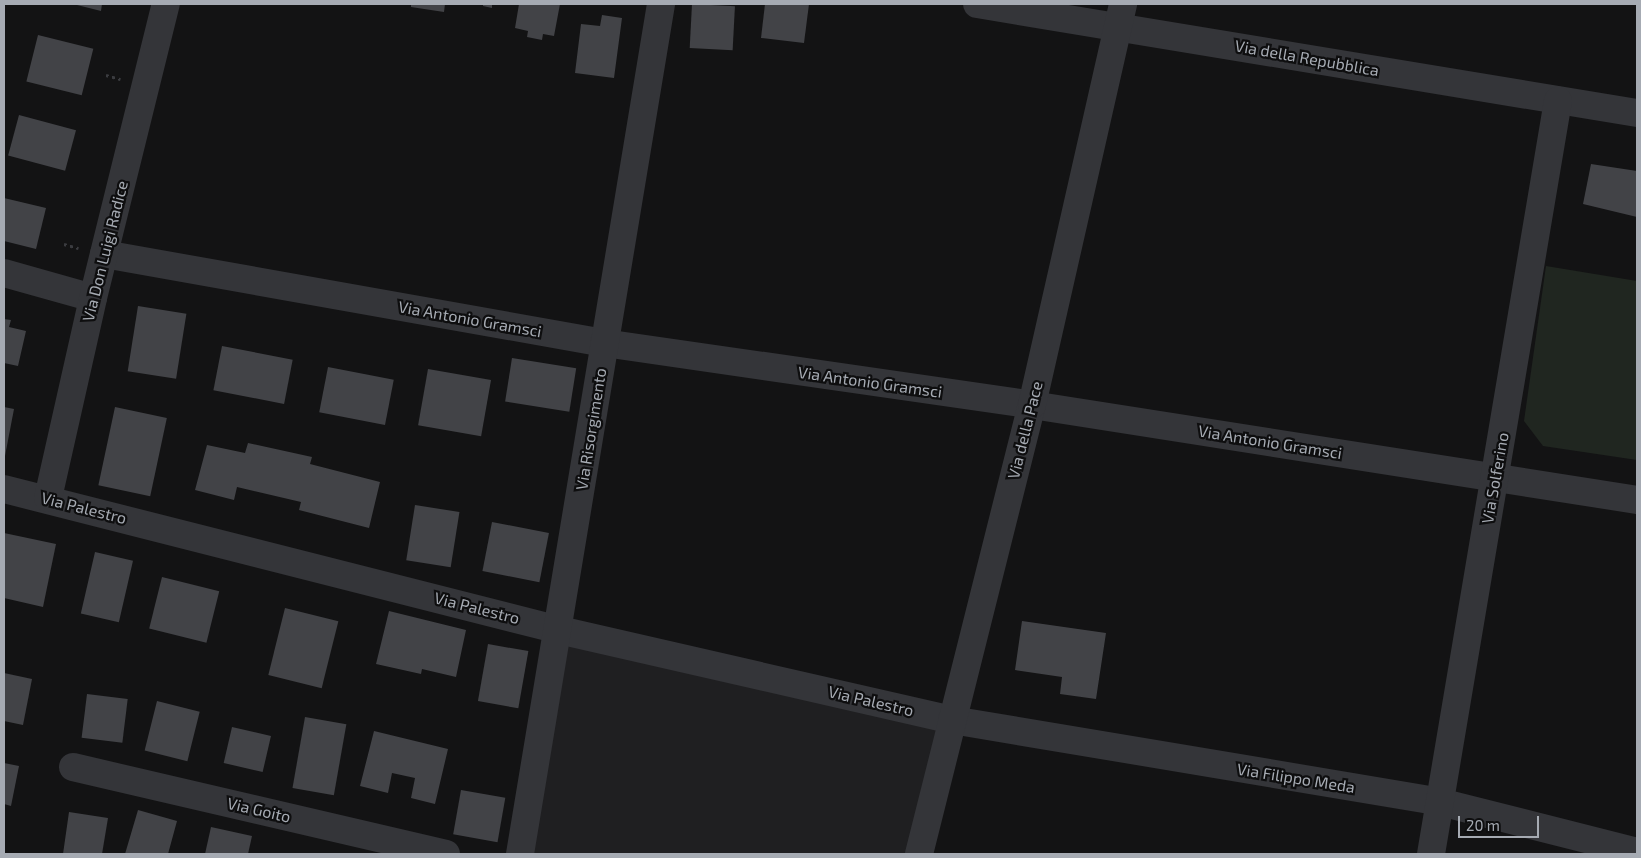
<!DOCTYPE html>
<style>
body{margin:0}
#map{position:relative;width:1641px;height:858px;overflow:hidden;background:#131314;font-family:"Exo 2",sans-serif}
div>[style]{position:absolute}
.built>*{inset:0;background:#1f1f21}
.green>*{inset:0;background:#202620}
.building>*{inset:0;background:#424347;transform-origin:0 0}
.path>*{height:3px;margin-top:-1.5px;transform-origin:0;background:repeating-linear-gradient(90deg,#3b3c40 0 2.5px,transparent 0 6.5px)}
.minor>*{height:28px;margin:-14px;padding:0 14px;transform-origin:14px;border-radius:14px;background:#343539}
span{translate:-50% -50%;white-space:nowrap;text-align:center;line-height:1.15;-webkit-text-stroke:4.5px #0e0e0f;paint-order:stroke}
.street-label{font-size:16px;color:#a6abb3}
.frame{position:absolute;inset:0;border:5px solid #a6abb3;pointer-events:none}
.scale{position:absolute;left:1458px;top:816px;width:81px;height:22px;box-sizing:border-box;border:2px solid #a6abb3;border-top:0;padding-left:6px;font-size:15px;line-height:18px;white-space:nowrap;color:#a6abb3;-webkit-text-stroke:4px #0e0e0f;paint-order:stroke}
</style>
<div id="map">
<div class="built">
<div style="clip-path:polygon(566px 638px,942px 726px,911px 854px,528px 854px)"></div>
</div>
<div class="green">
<div style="clip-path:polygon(1546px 266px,1637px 281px,1637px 460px,1543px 446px,1524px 421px)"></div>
</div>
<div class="building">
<div style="clip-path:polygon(73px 4px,102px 4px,101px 11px)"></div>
<div style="clip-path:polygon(411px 4px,445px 4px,444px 12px,411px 7px)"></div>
<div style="clip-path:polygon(483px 4px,492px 4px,492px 8px,483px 6px)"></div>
<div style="clip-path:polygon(519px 4px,560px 4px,554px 36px,543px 34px,542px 40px,527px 37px,528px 31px,515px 28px)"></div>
<div style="left:692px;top:4px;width:43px;height:44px;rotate:3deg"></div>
<div style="clip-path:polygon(765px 4px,809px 4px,804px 43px,761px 38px)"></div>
<div style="clip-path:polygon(602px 15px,622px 18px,614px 78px,575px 73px,581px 24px,600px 26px)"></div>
<div style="left:38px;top:35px;width:57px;height:48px;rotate:14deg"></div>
<div style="left:19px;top:115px;width:59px;height:42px;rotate:15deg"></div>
<div style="clip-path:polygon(1591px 164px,1637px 171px,1637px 217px,1583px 204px)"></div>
<div style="clip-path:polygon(4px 198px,46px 208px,36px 249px,4px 241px)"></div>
<div style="left:138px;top:306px;width:49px;height:66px;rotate:9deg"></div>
<div style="clip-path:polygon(4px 319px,11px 320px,9px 327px,26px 331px,18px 366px,4px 363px)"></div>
<div style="left:222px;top:346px;width:72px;height:45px;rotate:11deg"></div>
<div style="left:512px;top:358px;width:65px;height:44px;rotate:9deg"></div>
<div style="left:328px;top:367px;width:67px;height:46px;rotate:11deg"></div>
<div style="left:428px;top:369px;width:64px;height:57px;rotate:10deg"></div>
<div style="clip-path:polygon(4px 407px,14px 409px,5px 456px,4px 456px)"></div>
<div style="left:115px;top:407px;width:53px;height:80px;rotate:12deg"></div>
<div style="clip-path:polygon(248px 443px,312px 457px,310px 464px,380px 482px,369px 528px,299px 510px,301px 502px,237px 487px,234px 500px,195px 490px,207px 445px,245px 453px)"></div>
<div style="left:415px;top:505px;width:45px;height:56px;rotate:9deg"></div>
<div style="left:492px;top:522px;width:58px;height:50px;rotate:11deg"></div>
<div style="clip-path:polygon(4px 533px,56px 544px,43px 607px,4px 598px)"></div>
<div style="left:95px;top:552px;width:39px;height:63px;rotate:13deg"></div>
<div style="left:162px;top:577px;width:59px;height:53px;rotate:14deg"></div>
<div style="left:285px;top:608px;width:55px;height:69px;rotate:14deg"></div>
<div style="clip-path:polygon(389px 611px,466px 630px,456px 677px,422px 669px,421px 674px,376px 664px)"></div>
<div style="clip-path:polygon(1022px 621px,1106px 633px,1096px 699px,1060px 694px,1062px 677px,1015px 670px)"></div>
<div style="left:488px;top:644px;width:41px;height:58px;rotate:10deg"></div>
<div style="clip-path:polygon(4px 673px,32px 679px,23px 725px,4px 721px)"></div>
<div style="left:87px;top:694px;width:41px;height:44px;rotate:7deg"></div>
<div style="left:157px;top:701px;width:44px;height:51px;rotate:14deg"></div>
<div style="left:305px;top:717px;width:42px;height:72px;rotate:10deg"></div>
<div style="left:232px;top:727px;width:40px;height:37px;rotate:13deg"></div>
<div style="clip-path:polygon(374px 731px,448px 749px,435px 804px,411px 798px,415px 778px,392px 773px,388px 793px,360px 786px)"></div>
<div style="clip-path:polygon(4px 763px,19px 766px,11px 806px,4px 804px)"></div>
<div style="left:461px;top:790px;width:45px;height:45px;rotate:10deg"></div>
<div style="clip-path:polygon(138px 810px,177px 821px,168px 854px,125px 854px)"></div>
<div style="clip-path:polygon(69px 812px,108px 818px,102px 854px,63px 854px)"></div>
<div style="clip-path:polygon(211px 827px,252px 836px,248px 854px,205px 854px)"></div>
</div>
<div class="path">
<div style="left:106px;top:75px;width:15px;rotate:16deg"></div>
<div style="left:64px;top:244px;width:15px;rotate:16deg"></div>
</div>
<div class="minor">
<div style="left:977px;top:4px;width:669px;rotate:9.38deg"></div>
<div style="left:104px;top:254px;width:508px;rotate:10.09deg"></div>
<div style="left:604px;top:343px;width:432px;rotate:8.2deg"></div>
<div style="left:1032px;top:405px;width:612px;rotate:8.92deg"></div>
<div style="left:4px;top:273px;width:92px;rotate:15.7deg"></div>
<div style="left:4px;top:489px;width:573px;rotate:14.25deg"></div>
<div style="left:559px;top:630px;width:403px;rotate:12.9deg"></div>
<div style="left:952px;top:720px;width:495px;rotate:9.5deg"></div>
<div style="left:1440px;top:802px;width:203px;rotate:14.2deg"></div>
<div style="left:48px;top:498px;width:205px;rotate:-77.3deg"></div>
<div style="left:93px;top:298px;width:303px;rotate:-76.1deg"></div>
<div style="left:73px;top:767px;width:383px;rotate:13.1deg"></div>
<div style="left:520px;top:854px;width:862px;rotate:-80.58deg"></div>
<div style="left:919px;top:854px;width:463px;rotate:-75.9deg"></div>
<div style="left:1032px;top:405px;width:411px;rotate:-77.2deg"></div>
<div style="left:1431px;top:854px;width:764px;rotate:-80.43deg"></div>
</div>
<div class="street-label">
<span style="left:1307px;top:58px;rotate:10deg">Via della Repubblica</span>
<span style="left:105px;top:251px;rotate:-76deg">Via Don Luigi Radice</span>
<span style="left:470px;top:319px;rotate:10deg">Via Antonio Gramsci</span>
<span style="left:870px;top:382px;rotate:8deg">Via Antonio Gramsci</span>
<span style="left:591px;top:429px;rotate:-81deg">Via Risorgimento</span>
<span style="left:1025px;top:430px;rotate:-76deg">Via della Pace</span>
<span style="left:1270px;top:442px;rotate:9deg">Via Antonio Gramsci</span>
<span style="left:1495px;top:478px;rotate:-80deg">Via Solferino</span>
<span style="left:84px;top:508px;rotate:14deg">Via Palestro</span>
<span style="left:477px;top:608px;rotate:14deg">Via Palestro</span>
<span style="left:871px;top:701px;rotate:13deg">Via Palestro</span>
<span style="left:1296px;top:778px;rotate:9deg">Via Filippo Meda</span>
<span style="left:259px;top:810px;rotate:13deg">Via Goito</span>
</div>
<div class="frame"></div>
<div class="scale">20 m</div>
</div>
